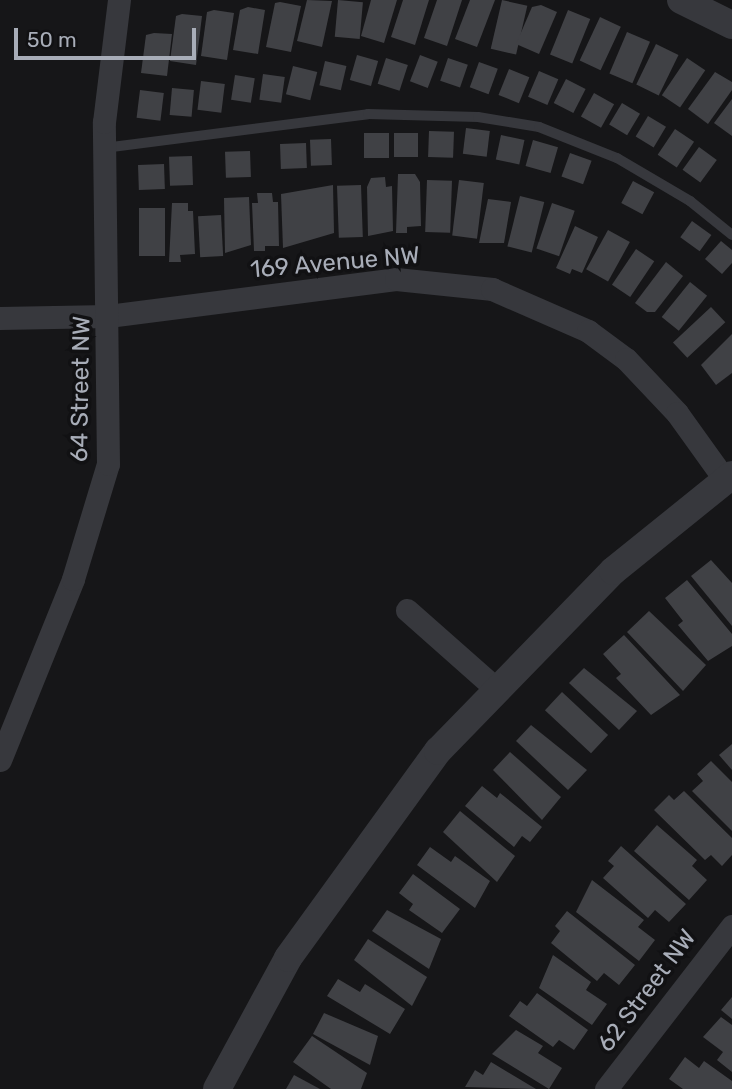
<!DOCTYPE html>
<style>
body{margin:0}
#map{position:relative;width:732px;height:1089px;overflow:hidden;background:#161618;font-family:Rubik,sans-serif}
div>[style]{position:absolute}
.building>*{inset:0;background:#404145;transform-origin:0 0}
.service>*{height:10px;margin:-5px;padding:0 5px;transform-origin:5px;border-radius:5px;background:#37383d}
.minor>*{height:23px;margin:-11.5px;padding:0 11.5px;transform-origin:11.5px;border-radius:11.5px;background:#37383d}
.tertiary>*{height:28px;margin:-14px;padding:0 14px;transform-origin:14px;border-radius:14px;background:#37383d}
span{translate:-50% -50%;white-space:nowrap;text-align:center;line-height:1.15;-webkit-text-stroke:7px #111113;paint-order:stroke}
.street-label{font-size:24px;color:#a8adb8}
.scale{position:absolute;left:14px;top:28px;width:182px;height:32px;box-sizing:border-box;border:4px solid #a8adb8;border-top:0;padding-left:9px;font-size:21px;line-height:24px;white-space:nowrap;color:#a8adb8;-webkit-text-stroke:5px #111113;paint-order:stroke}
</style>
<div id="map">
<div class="building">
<div style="clip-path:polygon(307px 0,332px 1px,322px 47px,297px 41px)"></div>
<div style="left:338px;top:0;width:25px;height:37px;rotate:5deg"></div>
<div style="clip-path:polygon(371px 0,397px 0,384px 43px,361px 36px)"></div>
<div style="clip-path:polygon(403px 0,429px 0,415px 45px,391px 37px)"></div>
<div style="clip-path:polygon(437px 0,462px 0,447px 46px,424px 38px)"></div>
<div style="clip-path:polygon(470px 0,495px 0,477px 47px,455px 39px)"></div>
<div style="left:502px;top:0;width:26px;height:50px;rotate:13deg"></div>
<div style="clip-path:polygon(280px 2px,301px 6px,291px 52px,266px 47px,275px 3px)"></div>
<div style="clip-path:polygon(541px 5px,557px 12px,539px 54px,516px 44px,532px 7px)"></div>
<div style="clip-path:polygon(248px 7px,265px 10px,258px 54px,233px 50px,240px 10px)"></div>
<div style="clip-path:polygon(214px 10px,234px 13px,227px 60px,201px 56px,207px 12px)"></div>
<div style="left:568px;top:10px;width:24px;height:48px;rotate:22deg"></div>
<div style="clip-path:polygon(182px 14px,202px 16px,196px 65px,170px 61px,176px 16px)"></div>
<div style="left:600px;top:17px;width:23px;height:48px;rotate:25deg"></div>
<div style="left:627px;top:32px;width:25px;height:45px;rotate:23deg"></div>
<div style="clip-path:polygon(154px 33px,172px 34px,167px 76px,141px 73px,146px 35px)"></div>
<div style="left:656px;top:44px;width:25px;height:45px;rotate:26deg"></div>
<div style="left:357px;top:55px;width:22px;height:26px;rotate:16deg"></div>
<div style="left:420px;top:55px;width:19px;height:28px;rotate:21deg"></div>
<div style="left:386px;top:58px;width:23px;height:27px;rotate:18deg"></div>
<div style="left:448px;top:58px;width:21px;height:24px;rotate:19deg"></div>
<div style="left:687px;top:58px;width:22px;height:45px;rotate:34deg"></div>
<div style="left:325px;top:61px;width:22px;height:25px;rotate:13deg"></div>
<div style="left:479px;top:62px;width:20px;height:27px;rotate:20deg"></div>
<div style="left:293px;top:66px;width:25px;height:29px;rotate:14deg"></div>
<div style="left:509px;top:69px;width:22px;height:28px;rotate:22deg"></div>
<div style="left:539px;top:71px;width:21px;height:28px;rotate:23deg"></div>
<div style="clip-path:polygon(715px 72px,732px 82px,732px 90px,708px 124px,688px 109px)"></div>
<div style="left:263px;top:74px;width:22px;height:26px;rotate:8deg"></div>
<div style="left:235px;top:75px;width:20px;height:25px;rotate:9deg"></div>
<div style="left:566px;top:79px;width:22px;height:27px;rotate:27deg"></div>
<div style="left:201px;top:81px;width:24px;height:29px;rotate:7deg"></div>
<div style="left:172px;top:88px;width:22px;height:27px;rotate:5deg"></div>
<div style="left:140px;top:90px;width:24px;height:28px;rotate:7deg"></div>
<div style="left:594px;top:93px;width:23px;height:27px;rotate:29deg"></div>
<div style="clip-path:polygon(732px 99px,732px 136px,714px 123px)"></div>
<div style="left:622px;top:103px;width:21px;height:25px;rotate:31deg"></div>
<div style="left:648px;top:116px;width:21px;height:24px;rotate:31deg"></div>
<div style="left:466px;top:128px;width:24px;height:26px;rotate:7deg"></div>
<div style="left:675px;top:129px;width:23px;height:31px;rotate:34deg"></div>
<div style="left:429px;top:131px;width:25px;height:26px;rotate:2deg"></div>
<div style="left:389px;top:133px;width:25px;height:25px;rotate:90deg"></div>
<div style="left:418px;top:133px;width:24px;height:24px;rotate:90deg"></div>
<div style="left:501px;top:135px;width:24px;height:25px;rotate:12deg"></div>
<div style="left:331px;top:139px;width:26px;height:21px;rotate:88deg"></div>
<div style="left:533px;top:140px;width:26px;height:27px;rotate:16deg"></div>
<div style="left:306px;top:143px;width:25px;height:26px;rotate:88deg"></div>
<div style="left:699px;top:147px;width:22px;height:28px;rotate:36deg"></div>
<div style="left:250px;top:151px;width:26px;height:25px;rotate:88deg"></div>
<div style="left:570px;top:153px;width:23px;height:25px;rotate:20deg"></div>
<div style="left:192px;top:156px;width:29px;height:23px;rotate:88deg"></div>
<div style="left:164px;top:164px;width:25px;height:26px;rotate:88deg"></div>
<div style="clip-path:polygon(398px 174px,415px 174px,420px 182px,421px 226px,407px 227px,407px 233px,396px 233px)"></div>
<div style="clip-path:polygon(385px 177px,386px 187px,392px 186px,393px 231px,368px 236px,367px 187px,371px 178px)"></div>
<div style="left:427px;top:180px;width:25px;height:52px;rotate:2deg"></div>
<div style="left:459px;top:180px;width:25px;height:56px;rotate:7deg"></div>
<div style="left:633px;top:181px;width:24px;height:25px;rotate:28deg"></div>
<div style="clip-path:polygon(333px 185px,334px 233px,283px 248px,281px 194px)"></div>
<div style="left:361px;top:185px;width:52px;height:24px;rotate:88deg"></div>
<div style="clip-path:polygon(257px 193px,272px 193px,273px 202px,278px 202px,279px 246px,265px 246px,265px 251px,254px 251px,252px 203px,258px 203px)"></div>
<div style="left:520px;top:196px;width:25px;height:52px;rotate:14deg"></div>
<div style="clip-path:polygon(249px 197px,251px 245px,225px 253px,224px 198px)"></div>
<div style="clip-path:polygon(488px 199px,511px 202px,504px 243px,479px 243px)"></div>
<div style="clip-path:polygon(172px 203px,188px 203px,188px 211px,193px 211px,195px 254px,180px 255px,181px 262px,169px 262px)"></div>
<div style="left:552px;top:203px;width:24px;height:48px;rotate:19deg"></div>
<div style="left:139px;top:208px;width:26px;height:48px"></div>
<div style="left:221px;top:215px;width:41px;height:23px;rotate:87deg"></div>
<div style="left:692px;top:221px;width:24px;height:20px;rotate:36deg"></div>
<div style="clip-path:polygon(575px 226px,598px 237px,582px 273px,572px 269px,570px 274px,556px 268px)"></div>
<div style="left:608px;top:230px;width:25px;height:45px;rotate:29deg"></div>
<div style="clip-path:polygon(721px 241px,732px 250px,732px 263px,722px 274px,705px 259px)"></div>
<div style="left:636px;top:249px;width:22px;height:43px;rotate:34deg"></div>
<div style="clip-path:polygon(666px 262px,683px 276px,655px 312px,647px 312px,635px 303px)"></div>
<div style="left:690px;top:282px;width:22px;height:45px;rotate:39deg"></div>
<div style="left:711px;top:307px;width:21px;height:52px;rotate:47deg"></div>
<div style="clip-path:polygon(732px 334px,732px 373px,716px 385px,701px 365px)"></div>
<div style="clip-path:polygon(711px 560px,732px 583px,732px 626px,691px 576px)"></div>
<div style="clip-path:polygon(687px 580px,732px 634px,732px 646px,708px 661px,678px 625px,683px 621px,665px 598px)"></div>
<div style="clip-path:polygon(649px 611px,706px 665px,683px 691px,627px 632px)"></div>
<div style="clip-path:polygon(624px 635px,680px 695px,651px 715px,616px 678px,621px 674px,603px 654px)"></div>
<div style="clip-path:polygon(584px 668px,637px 711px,619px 730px,569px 683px)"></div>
<div style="left:562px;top:692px;width:63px;height:25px;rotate:43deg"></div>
<div style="clip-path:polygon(531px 725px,587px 770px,568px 790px,516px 741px)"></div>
<div style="clip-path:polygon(732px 744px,732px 770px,719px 755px)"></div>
<div style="clip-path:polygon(510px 752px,561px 797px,542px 820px,493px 770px)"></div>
<div style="clip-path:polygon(711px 761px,732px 782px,732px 831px,692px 791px,703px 781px,697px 774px)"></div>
<div style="clip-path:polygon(482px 786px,497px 798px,500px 793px,542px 827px,530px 842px,522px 836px,514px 847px,465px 806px)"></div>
<div style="clip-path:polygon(684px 791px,732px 838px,732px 855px,722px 866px,711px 855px,705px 860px,654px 810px,669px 795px,674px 800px)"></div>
<div style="clip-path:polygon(460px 811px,515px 856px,497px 882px,443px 832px)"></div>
<div style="clip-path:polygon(657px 825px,697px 860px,692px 866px,707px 880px,689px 900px,634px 851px)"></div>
<div style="clip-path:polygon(621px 846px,686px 904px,669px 922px,655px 910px,648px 918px,603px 878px,614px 866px,608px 861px)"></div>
<div style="clip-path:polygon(430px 847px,451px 862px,455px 856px,490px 881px,475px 908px,417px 865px)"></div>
<div style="clip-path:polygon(413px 874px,460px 909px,442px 933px,409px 910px,413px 904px,399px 893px)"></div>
<div style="clip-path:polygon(592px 880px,644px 920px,638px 927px,655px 940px,639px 961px,576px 912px)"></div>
<div style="clip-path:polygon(387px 910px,441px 939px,429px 969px,372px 931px)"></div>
<div style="clip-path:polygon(567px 911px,635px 965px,619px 985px,604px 973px,597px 981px,551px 943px,560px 931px,555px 926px)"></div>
<div style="clip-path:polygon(368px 939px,427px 977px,412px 1006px,354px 960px)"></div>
<div style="clip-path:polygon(553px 955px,591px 982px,586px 990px,607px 1004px,592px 1025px,539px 988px)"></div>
<div style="clip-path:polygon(338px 979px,360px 992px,365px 984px,405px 1009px,390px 1034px,327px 996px)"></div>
<div style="clip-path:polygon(537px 993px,588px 1030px,574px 1050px,559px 1040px,553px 1047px,509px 1016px,520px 1001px,527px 1006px)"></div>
<div style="clip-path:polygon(732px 997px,732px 1019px,721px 1010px)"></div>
<div style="clip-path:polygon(324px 1013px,378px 1036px,370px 1065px,313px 1034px)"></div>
<div style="clip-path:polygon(721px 1017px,732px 1025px,732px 1072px,717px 1060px,723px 1052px,703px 1037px)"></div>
<div style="clip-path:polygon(516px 1030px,543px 1046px,538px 1053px,562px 1068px,549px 1089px,492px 1054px)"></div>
<div style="clip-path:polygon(312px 1036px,367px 1073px,361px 1089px,331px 1089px,293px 1062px)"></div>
<div style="clip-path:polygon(685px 1057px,699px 1068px,704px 1061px,732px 1081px,732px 1089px,683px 1089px,669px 1079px)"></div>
<div style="clip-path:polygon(491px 1062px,536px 1089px,465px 1087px,475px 1070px,483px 1075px)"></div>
<div style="clip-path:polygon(294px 1075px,320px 1089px,286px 1089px)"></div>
</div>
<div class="service">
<div style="left:104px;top:148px;width:266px;rotate:-7.3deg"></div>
<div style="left:368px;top:114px;width:110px;rotate:1.6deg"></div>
<div style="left:478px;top:117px;width:62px;rotate:9.3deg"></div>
<div style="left:539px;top:127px;width:84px;rotate:21.7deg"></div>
<div style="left:617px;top:158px;width:85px;rotate:30.5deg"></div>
<div style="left:690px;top:201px;width:54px;rotate:39deg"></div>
</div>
<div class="minor">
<div style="left:0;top:318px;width:108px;rotate:-1.1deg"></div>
<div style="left:108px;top:316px;width:290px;rotate:-7.3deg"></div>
<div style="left:396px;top:279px;width:97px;rotate:5.9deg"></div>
<div style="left:492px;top:289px;width:105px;rotate:23.6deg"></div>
<div style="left:588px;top:331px;width:47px;rotate:36.4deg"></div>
<div style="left:626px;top:359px;width:74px;rotate:46.6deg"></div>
<div style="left:677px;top:413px;width:82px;rotate:54.4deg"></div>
<div style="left:407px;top:610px;width:116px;rotate:41.5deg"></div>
<div style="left:0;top:760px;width:195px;rotate:-68deg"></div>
<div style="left:73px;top:579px;width:120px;rotate:-73.1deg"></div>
<div style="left:108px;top:464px;width:342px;rotate:-90.7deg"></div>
<div style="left:104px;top:122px;width:123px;rotate:-83deg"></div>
<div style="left:606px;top:1089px;width:206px;rotate:-52.3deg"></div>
</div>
<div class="tertiary">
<div style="left:681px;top:0;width:57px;rotate:26.1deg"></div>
<div style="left:217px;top:1089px;width:149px;rotate:-61.5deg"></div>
<div style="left:288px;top:958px;width:256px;rotate:-54.1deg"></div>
<div style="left:438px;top:751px;width:251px;rotate:-45.8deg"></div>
<div style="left:613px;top:571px;width:153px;rotate:-38.9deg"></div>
</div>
<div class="street-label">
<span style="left:335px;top:263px;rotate:-5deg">169 Avenue NW</span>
<span style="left:81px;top:389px;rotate:-89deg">64 Street NW</span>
<span style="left:647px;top:991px;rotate:-53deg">62 Street NW</span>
</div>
<div class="scale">50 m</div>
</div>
